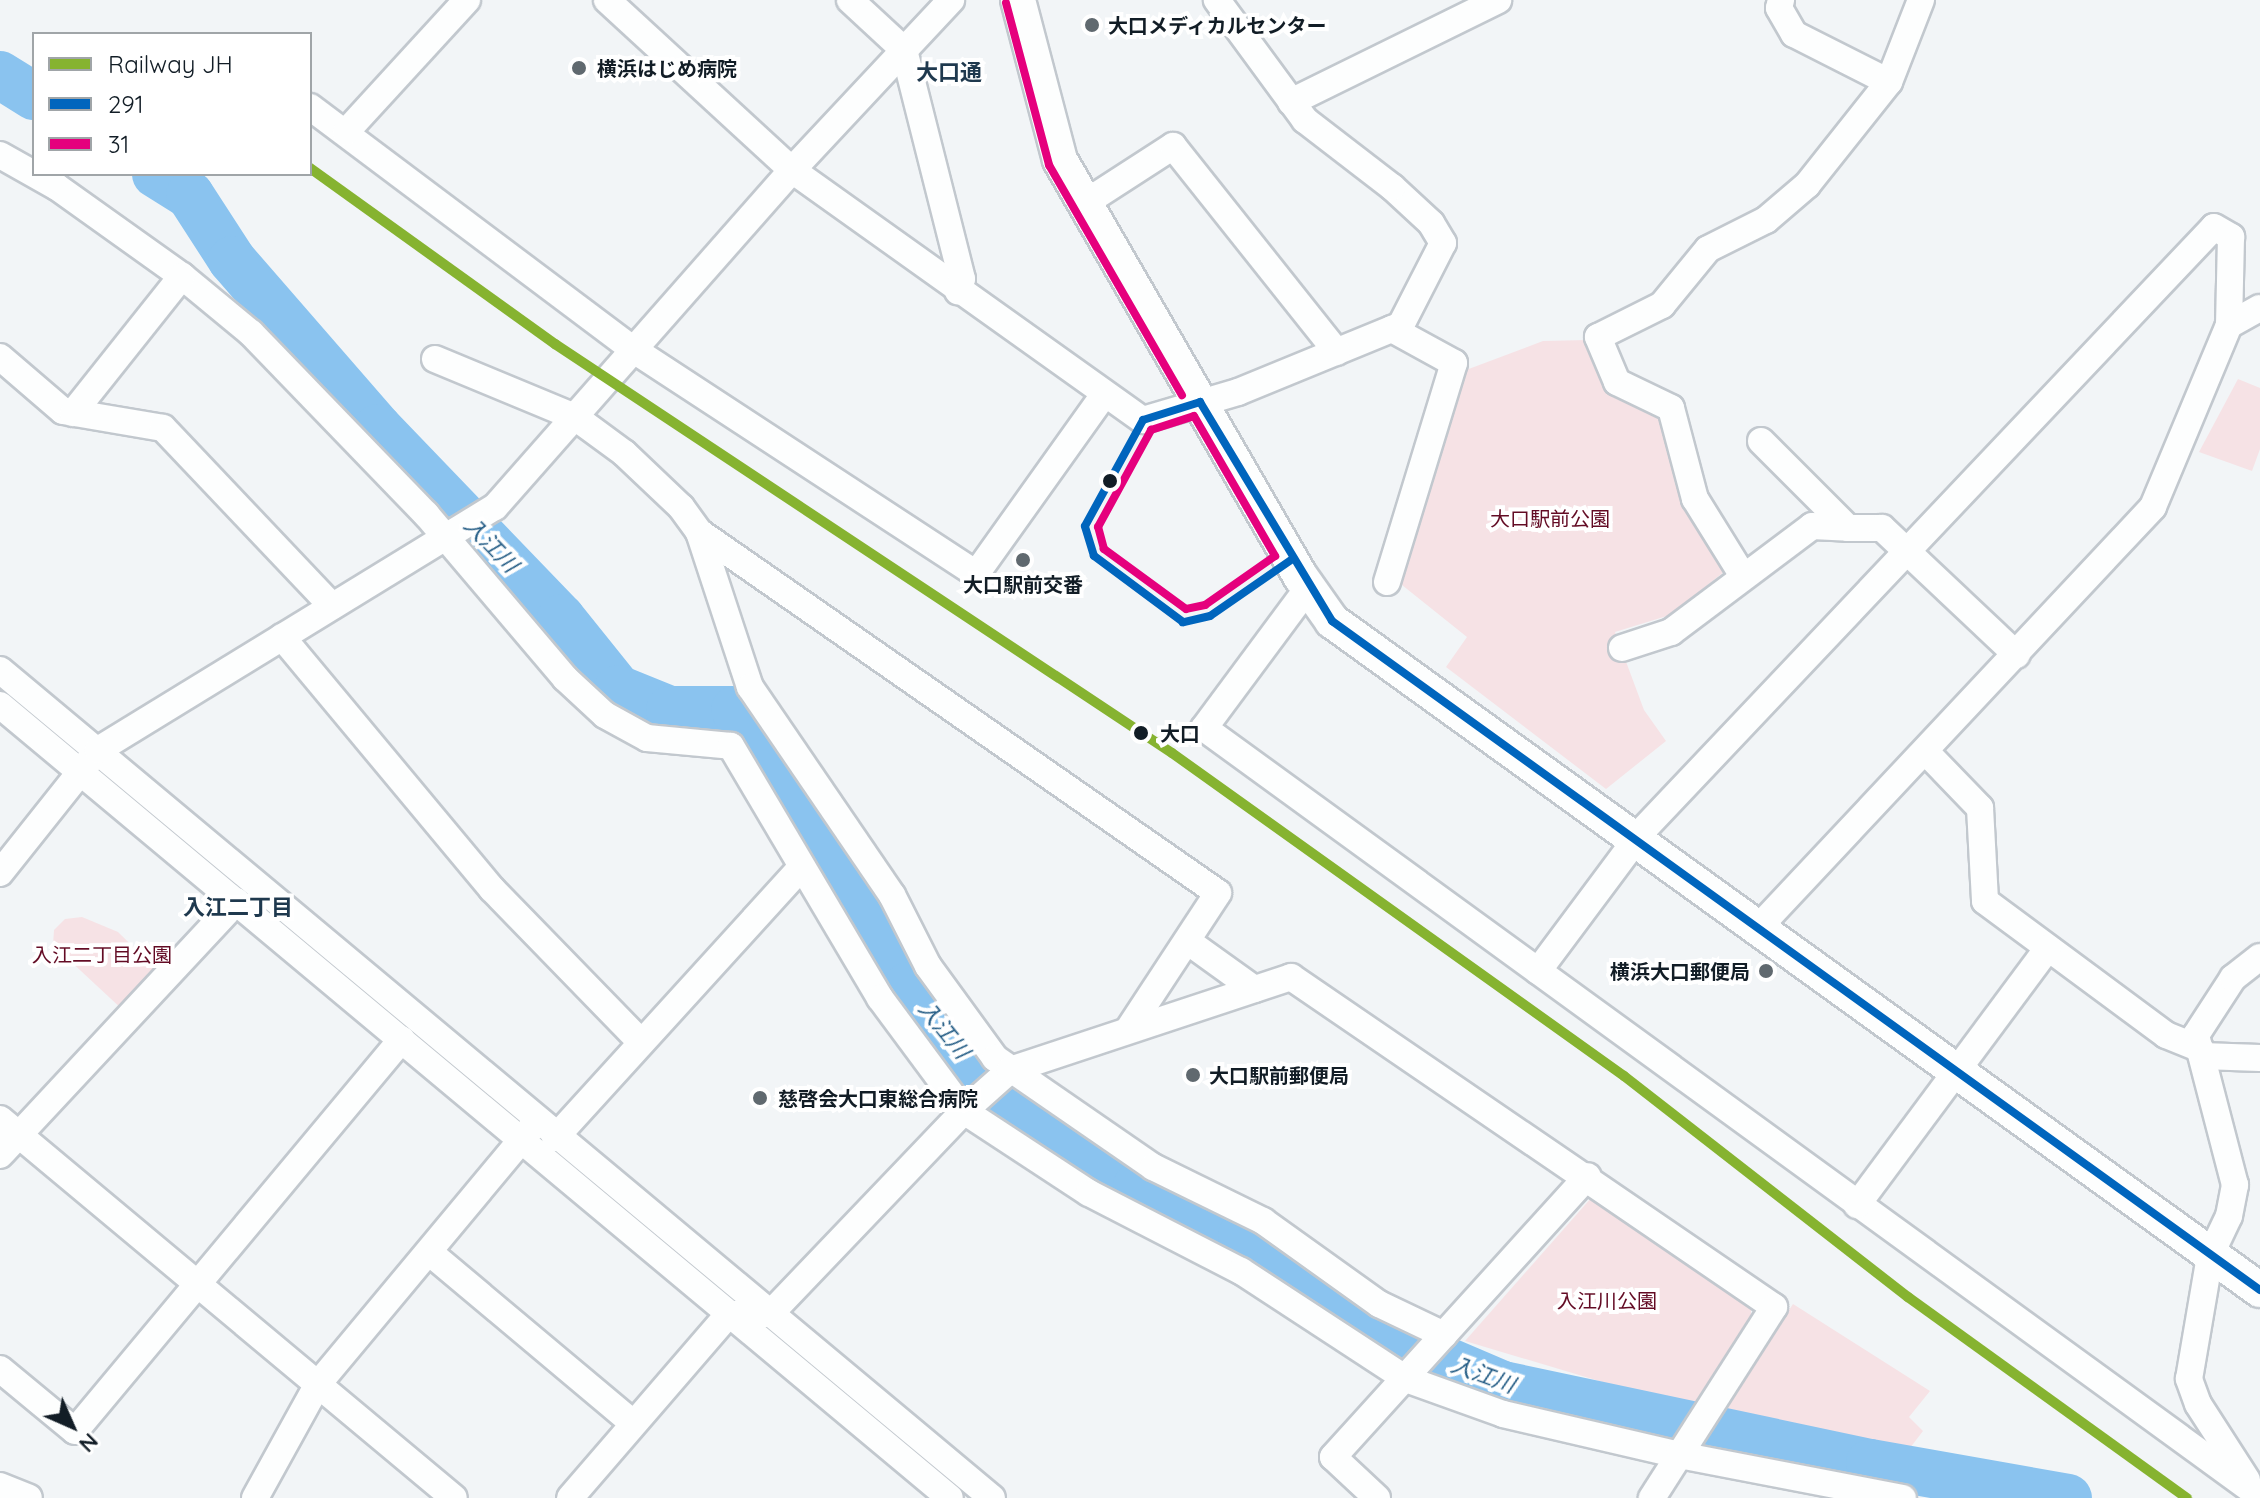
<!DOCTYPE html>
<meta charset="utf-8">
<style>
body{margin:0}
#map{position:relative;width:2260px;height:1498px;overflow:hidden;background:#f2f5f7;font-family:Quicksand,"Noto Sans JP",sans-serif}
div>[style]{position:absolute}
.green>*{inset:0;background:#f6e2e5}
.river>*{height:48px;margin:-24px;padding:0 24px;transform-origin:24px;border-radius:24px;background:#8ac3ef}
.roads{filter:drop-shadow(2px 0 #c2c8ce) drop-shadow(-2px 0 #c2c8ce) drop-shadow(0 2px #c2c8ce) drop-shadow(0 -2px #c2c8ce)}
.minor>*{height:26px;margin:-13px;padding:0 13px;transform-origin:13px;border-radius:13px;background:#fdfefe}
.major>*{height:34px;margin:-17px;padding:0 17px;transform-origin:17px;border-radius:17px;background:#fdfefe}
.bus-1>*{height:8px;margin:-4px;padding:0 4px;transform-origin:4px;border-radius:4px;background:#0065bd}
.bus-2>*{height:8px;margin:-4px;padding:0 4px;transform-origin:4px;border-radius:4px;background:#e5007d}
.rail-1>*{height:10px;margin:-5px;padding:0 5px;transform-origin:5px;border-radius:5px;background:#86b330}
.dots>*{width:22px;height:22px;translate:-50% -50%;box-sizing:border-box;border:4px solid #fff;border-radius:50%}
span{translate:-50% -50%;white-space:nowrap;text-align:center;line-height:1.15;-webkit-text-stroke:8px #fff;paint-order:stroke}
.poi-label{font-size:20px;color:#121d26;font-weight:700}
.left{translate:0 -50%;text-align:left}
.right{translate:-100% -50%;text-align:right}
.park-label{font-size:20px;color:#630b24}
.stop-label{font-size:20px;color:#121d26;font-weight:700}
.neighbourhood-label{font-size:22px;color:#1f394e;font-weight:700}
.water-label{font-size:22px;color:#225b84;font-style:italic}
.legend{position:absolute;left:32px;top:32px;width:280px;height:144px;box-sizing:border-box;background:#fff;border:2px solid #a0a5a8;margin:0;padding:10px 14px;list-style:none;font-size:24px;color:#121d26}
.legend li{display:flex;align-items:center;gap:16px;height:40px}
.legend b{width:40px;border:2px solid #a0a5a8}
.north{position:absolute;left:32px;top:1386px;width:80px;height:80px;-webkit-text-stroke:6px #fff;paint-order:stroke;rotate:135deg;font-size:22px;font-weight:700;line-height:32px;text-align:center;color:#121d26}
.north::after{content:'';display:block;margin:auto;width:28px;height:36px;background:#121d26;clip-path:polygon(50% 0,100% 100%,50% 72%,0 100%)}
</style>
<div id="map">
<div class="green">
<div style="clip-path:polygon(1588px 340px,1668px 415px,1675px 484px,1730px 567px,1670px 615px,1615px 632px,1644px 710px,1666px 741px,1606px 789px,1446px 667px,1467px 637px,1397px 581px,1458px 373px,1543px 341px)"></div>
<div style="clip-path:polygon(2238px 379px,2260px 388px,2260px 449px,2252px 471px,2199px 452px)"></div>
<div style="clip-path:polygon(82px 917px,118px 932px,157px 970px,124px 1011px,53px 945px,54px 930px,65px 919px)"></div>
<div style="clip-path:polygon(1592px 1197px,1751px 1307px,1751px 1322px,1696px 1410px,1465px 1341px)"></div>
<div style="clip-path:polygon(1793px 1304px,1930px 1391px,1909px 1417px,1923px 1431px,1900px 1461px,1717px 1419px)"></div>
</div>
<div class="river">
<div style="left:0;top:75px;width:40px;rotate:32deg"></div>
<div style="left:156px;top:174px;width:40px;rotate:32deg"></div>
<div style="left:190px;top:195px;width:77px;rotate:57.1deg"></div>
<div style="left:232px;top:260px;width:223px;rotate:49deg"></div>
<div style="left:378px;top:428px;width:264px;rotate:46.1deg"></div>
<div style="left:561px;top:618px;width:91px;rotate:51.2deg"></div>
<div style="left:618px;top:689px;width:56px;rotate:22deg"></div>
<div style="left:670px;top:710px;width:65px"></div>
<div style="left:735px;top:710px;width:326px;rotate:57.9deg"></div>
<div style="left:908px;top:986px;width:137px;rotate:51.2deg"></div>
<div style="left:994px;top:1093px;width:171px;rotate:33deg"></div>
<div style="left:1137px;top:1186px;width:116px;rotate:25deg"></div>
<div style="left:1242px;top:1235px;width:168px;rotate:35.3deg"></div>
<div style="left:1379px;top:1332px;width:135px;rotate:23.1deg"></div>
<div style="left:1503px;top:1385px;width:375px;rotate:12deg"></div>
<div style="left:1870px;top:1463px;width:201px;rotate:10deg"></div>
</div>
<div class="roads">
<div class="minor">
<div style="left:607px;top:0;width:251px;rotate:42.6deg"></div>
<div style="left:792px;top:170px;width:431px;rotate:35.5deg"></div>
<div style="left:1143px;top:420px;width:99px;rotate:-16.4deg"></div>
<div style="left:1238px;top:392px;width:176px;rotate:-22.3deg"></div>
<div style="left:1401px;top:325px;width:92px;rotate:-62.9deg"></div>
<div style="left:1443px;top:243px;width:23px;rotate:-121deg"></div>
<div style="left:1431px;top:223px;width:53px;rotate:-137.3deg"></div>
<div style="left:1392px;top:187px;width:110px;rotate:-142.4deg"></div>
<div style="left:1305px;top:120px;width:149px;rotate:-126.3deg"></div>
<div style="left:850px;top:0;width:74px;rotate:42.8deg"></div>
<div style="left:904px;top:50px;width:236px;rotate:75.8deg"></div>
<div style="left:962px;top:279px;width:13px;rotate:108deg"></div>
<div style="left:1781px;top:0;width:8px;rotate:104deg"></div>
<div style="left:1779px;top:8px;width:30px;rotate:60deg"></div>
<div style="left:1794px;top:34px;width:106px;rotate:26.8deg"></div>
<div style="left:1291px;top:102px;width:231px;rotate:-26.2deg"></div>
<div style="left:310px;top:107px;width:405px;rotate:36.9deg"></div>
<div style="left:634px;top:350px;width:409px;rotate:33.2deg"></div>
<div style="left:976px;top:574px;width:219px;rotate:-54.5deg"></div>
<div style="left:346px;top:132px;width:179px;rotate:-47.5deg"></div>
<div style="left:0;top:155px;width:65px;rotate:29.3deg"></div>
<div style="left:57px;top:187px;width:153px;rotate:35.5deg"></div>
<div style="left:182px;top:276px;width:89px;rotate:39.6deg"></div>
<div style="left:251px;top:333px;width:252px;rotate:46deg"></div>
<div style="left:426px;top:514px;width:215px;rotate:49.7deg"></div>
<div style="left:565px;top:678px;width:54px;rotate:42.8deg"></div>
<div style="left:605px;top:715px;width:48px;rotate:28.7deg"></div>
<div style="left:647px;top:738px;width:84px;rotate:5.4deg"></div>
<div style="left:731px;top:746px;width:293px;rotate:59.4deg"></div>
<div style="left:880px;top:998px;width:141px;rotate:53.4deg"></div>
<div style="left:964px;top:1111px;width:149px;rotate:33.3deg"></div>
<div style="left:1089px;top:1193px;width:171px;rotate:27.2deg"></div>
<div style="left:1241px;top:1271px;width:197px;rotate:33.2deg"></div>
<div style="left:1406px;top:1379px;width:103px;rotate:19.8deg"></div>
<div style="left:1503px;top:1414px;width:181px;rotate:13.1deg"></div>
<div style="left:1679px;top:1455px;width:228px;rotate:10.9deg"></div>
<div style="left:1085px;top:203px;width:105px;rotate:-32.9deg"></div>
<div style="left:1173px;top:146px;width:263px;rotate:51.5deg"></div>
<div style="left:2229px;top:325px;width:35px;rotate:-29deg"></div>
<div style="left:0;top:357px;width:83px;rotate:40.6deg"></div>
<div style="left:63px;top:411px;width:101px;rotate:9.6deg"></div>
<div style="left:163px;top:428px;width:245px;rotate:46.5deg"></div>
<div style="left:435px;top:359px;width:152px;rotate:22.5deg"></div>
<div style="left:575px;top:417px;width:61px;rotate:36.3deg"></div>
<div style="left:624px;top:453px;width:79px;rotate:43.5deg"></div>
<div style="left:681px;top:507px;width:31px;rotate:54deg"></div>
<div style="left:699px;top:532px;width:163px;rotate:71.8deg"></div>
<div style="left:750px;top:687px;width:252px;rotate:55.7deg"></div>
<div style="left:892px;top:895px;width:80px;rotate:63.1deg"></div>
<div style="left:928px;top:966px;width:114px;rotate:53.9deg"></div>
<div style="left:995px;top:1058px;width:192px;rotate:34.6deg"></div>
<div style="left:1153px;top:1167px;width:123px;rotate:26.1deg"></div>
<div style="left:1263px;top:1221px;width:143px;rotate:35.6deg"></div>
<div style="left:1379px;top:1304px;width:72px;rotate:25.5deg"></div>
<div style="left:73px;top:413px;width:175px;rotate:-51.5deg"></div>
<div style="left:1761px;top:441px;width:123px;rotate:45deg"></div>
<div style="left:1848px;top:528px;width:34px"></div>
<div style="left:1882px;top:528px;width:185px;rotate:43.3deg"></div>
<div style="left:699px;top:532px;width:632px;rotate:34.82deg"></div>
<div style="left:1218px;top:893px;width:160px;rotate:123.3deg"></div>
<div style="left:1743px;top:576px;width:91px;rotate:-121.9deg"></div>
<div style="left:1695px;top:499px;width:94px;rotate:-104.8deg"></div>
<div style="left:1671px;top:408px;width:60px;rotate:-154.3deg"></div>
<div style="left:1617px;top:382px;width:49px;rotate:-112.9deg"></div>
<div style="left:1598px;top:337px;width:72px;rotate:-26.6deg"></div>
<div style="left:1662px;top:305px;width:72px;rotate:-50.6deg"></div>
<div style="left:1708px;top:249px;width:65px;rotate:-26.6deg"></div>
<div style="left:1766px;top:220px;width:54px;rotate:-40.5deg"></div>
<div style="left:1807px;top:185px;width:132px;rotate:-51.5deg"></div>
<div style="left:1889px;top:82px;width:88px;rotate:-68.7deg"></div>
<div style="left:1387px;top:582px;width:229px;rotate:-73deg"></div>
<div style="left:1454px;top:363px;width:71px;rotate:-151.3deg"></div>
<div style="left:1308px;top:588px;width:174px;rotate:126.6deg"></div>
<div style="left:1204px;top:728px;width:1306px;rotate:36.03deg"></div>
<div style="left:282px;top:637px;width:328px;rotate:50.2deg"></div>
<div style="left:492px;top:889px;width:214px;rotate:45.8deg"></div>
<div style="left:1622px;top:648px;width:52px;rotate:-18.1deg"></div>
<div style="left:1671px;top:632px;width:176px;rotate:-36.9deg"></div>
<div style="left:1812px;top:526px;width:36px;rotate:3deg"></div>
<div style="left:0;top:670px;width:1292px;rotate:39.85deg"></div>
<div style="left:0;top:705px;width:1237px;rotate:39.85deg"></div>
<div style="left:1926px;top:752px;width:78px;rotate:46deg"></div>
<div style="left:1980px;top:808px;width:93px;rotate:86.9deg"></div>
<div style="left:1985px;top:901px;width:225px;rotate:36.5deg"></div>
<div style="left:2166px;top:1035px;width:37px;rotate:22deg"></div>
<div style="left:0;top:873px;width:157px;rotate:-51.5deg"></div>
<div style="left:98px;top:750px;width:465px;rotate:-31.5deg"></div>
<div style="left:495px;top:507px;width:449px;rotate:-48.6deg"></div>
<div style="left:792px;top:170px;width:233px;rotate:-46.9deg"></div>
<div style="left:1190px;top:943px;width:79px;rotate:35.7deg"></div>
<div style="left:1538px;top:971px;width:176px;rotate:-53.3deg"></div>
<div style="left:1643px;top:830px;width:830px;rotate:-46.56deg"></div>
<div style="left:2214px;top:227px;width:20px;rotate:30deg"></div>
<div style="left:2231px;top:237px;width:88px;rotate:91.3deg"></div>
<div style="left:2229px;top:325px;width:197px;rotate:112.7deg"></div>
<div style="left:2153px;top:507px;width:577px;rotate:133.18deg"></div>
<div style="left:2202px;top:1056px;width:58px;rotate:2deg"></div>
<div style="left:0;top:1119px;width:591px;rotate:39.86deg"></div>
<div style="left:555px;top:1138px;width:365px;rotate:-47.7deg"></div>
<div style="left:0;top:1155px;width:347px;rotate:-47deg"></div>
<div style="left:1857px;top:1205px;width:320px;rotate:-53.4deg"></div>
<div style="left:429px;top:1252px;width:266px;rotate:40deg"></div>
<div style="left:0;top:1369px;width:97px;rotate:39.6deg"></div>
<div style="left:75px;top:1431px;width:510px;rotate:-50.17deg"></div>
<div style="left:2247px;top:1480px;width:90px;rotate:-122.8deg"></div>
<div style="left:2198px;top:1404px;width:27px;rotate:-110deg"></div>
<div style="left:2189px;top:1379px;width:125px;rotate:-80.3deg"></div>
<div style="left:2210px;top:1256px;width:44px;rotate:-64.6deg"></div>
<div style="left:2229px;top:1216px;width:32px;rotate:-79deg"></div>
<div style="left:2235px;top:1185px;width:155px;rotate:-104.6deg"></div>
<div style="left:2196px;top:1035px;width:68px;rotate:-57deg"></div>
<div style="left:2233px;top:978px;width:34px;rotate:-38deg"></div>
<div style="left:0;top:1486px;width:31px;rotate:22deg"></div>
<div style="left:255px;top:1498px;width:130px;rotate:-61.1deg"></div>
<div style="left:318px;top:1384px;width:334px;rotate:-50.2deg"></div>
<div style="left:570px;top:1498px;width:243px;rotate:-49.2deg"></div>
<div style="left:729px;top:1314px;width:41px"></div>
<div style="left:770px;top:1314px;width:281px;rotate:-46.3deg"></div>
<div style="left:964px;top:1111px;width:62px;rotate:-41.7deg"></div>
<div style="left:1010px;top:1070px;width:296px;rotate:-18.3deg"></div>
<div style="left:1291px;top:977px;width:585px;rotate:34.34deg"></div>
<div style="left:1774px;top:1307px;width:227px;rotate:122.6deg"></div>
<div style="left:1377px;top:1498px;width:60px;rotate:-137deg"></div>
<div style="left:1333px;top:1457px;width:379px;rotate:-47.8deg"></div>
</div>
<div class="major">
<div style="left:1018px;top:0;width:165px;rotate:75.3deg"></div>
<div style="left:1060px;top:160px;width:482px;rotate:60deg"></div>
<div style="left:1301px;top:577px;width:54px;rotate:54.8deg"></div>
<div style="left:1332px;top:621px;width:1144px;rotate:35.79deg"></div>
</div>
</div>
<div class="bus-1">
<div style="left:1291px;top:560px;width:98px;rotate:145.3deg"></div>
<div style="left:1210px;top:616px;width:28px;rotate:167deg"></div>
<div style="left:1183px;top:622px;width:111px;rotate:-143.4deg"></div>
<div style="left:1094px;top:556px;width:31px;rotate:-107deg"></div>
<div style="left:1085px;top:526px;width:121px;rotate:-61.3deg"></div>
<div style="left:1143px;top:420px;width:60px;rotate:-17.5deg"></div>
<div style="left:1200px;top:402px;width:256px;rotate:58.9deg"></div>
<div style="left:1332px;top:621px;width:1144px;rotate:35.79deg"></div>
</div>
<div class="bus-2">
<div style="left:1006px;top:3px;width:168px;rotate:75.1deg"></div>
<div style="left:1049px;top:165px;width:266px;rotate:60deg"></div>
<div style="left:1194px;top:416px;width:162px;rotate:59.9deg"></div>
<div style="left:1275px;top:556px;width:85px;rotate:145deg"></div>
<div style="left:1205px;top:605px;width:19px;rotate:168deg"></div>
<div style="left:1186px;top:609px;width:102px;rotate:-143.8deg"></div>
<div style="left:1104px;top:549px;width:23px;rotate:-105deg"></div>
<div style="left:1098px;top:527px;width:111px;rotate:-61.3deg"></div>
<div style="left:1151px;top:430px;width:45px;rotate:-18deg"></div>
</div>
<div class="rail-1">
<div style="left:310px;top:168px;width:302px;rotate:35.7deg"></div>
<div style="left:555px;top:344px;width:740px;rotate:33.54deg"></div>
<div style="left:1172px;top:753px;width:556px;rotate:35.55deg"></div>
<div style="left:1624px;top:1076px;width:360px;rotate:37.9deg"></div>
<div style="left:1908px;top:1297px;width:344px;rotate:35.8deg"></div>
</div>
<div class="dots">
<div style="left:1092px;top:25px;background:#60696f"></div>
<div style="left:579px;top:68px;background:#60696f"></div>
<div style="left:1110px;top:481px;background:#121d26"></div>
<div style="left:1023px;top:560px;background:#60696f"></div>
<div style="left:1141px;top:733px;background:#121d26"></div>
<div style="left:1766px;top:971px;background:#60696f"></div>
<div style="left:1193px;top:1075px;background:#60696f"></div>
<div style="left:760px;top:1098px;background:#60696f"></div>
</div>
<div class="poi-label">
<span class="left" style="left:1108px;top:25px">大口メディカルセンター</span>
<span class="left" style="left:597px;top:68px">横浜はじめ病院</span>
<span style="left:1023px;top:584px">大口駅前交番</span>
<span class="right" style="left:1750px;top:971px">横浜大口郵便局</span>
<span class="left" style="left:1209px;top:1075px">大口駅前郵便局</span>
<span class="left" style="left:778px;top:1098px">慈啓会大口東総合病院</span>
</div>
<div class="park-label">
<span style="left:1550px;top:518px">大口駅前公園</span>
<span style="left:102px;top:954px">入江二丁目公園</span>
<span style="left:1607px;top:1300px">入江川公園</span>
</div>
<div class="stop-label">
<span class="left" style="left:1160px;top:733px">大口</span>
</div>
<div class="neighbourhood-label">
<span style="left:949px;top:73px">大口通</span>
<span style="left:238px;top:908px">入江二丁目</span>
</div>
<div class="water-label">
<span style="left:491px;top:545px;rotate:46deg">入江川</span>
<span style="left:944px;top:1030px;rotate:51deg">入江川</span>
<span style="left:1483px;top:1375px;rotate:20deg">入江川</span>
</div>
<ul class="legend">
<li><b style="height:10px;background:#86b330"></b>Railway JH</li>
<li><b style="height:10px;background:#0065bd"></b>291</li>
<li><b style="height:10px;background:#e5007d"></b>31</li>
</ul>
<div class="north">N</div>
</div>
